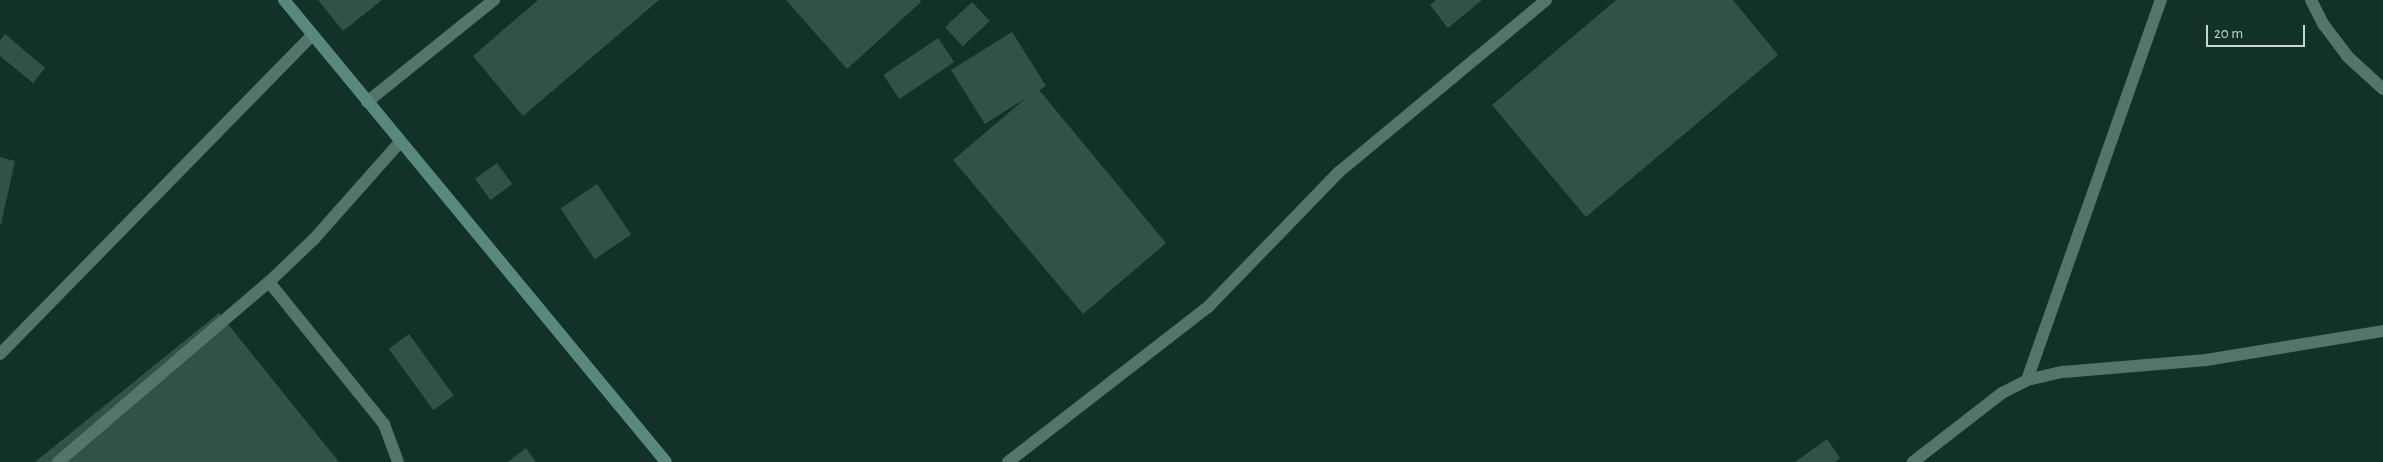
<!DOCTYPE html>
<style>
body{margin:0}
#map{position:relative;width:2383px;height:462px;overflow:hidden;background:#123129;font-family:"Alegreya Sans",sans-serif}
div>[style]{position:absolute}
.building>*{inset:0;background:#325249;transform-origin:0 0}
.service>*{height:12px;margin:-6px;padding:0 6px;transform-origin:6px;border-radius:6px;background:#55756c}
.minor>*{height:12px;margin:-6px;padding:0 6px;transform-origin:6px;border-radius:6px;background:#55756c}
.secondary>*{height:12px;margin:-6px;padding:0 6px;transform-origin:6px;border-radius:6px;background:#59897c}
span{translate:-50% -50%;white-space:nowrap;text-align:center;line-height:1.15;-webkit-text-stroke:4.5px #123129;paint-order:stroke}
.scale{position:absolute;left:2206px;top:25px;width:99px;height:22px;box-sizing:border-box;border:2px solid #c5d6d0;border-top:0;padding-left:6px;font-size:15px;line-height:18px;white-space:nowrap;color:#c5d6d0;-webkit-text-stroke:4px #123129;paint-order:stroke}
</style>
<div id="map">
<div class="building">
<div style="clip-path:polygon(318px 0,382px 0,343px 31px)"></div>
<div style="clip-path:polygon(538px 0,659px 0,523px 116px,473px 56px)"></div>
<div style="clip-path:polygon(786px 0,920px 0,921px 2px,847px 69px)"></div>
<div style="clip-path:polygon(1436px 0,1482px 0,1448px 28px,1430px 5px)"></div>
<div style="clip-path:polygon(1616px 0,1733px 0,1778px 55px,1586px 217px,1492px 105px)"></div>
<div style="left:972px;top:2px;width:26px;height:37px;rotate:47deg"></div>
<div style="clip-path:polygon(1012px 32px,1046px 86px,1039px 90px,1166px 243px,1083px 314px,953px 160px,1026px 98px,985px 124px,951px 70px)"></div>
<div style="clip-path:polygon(5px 34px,45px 68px,33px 83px,0 56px,0 40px)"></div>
<div style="left:938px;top:38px;width:29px;height:66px;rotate:56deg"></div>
<div style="clip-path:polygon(0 157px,15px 161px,1px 224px,0 224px)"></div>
<div style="left:497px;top:163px;width:26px;height:27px;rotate:54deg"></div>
<div style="left:597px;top:184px;width:61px;height:44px;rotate:56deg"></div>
<div style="clip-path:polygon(219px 313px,339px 462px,35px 462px)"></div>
<div style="left:409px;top:334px;width:76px;height:25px;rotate:54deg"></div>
<div style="clip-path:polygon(1827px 439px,1840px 458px,1835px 462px,1795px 462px)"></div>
<div style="clip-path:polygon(526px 448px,536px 462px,508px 462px)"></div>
</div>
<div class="service">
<div style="left:367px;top:102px;width:163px;rotate:-38.8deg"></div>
<div style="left:269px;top:282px;width:183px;rotate:51deg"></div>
<div style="left:384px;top:424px;width:40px;rotate:69.8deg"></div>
<div style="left:0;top:354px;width:446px;rotate:-45.6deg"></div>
<div style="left:58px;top:462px;width:277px;rotate:-40.5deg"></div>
<div style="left:269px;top:282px;width:62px;rotate:-43.7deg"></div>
<div style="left:314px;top:239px;width:130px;rotate:-48.4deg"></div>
</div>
<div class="minor">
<div style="left:2311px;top:0;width:28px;rotate:63deg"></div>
<div style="left:2324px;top:25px;width:39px;rotate:53deg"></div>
<div style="left:2347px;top:56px;width:49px;rotate:42.5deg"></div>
<div style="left:2027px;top:380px;width:403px;rotate:-70.6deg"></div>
<div style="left:1008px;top:462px;width:253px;rotate:-37.8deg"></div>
<div style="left:1208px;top:307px;width:188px;rotate:-45.9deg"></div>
<div style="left:1339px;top:172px;width:269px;rotate:-39.7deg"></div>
<div style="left:1913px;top:462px;width:113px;rotate:-37.8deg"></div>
<div style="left:2002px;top:393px;width:28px;rotate:-27deg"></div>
<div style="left:2027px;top:380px;width:37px;rotate:-13deg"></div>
<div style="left:2063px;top:372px;width:144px;rotate:-4.8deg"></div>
<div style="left:2206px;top:360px;width:179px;rotate:-9.3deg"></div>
</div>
<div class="secondary">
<div style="left:284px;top:0;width:599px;rotate:50.41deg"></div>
</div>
<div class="scale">20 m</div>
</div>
